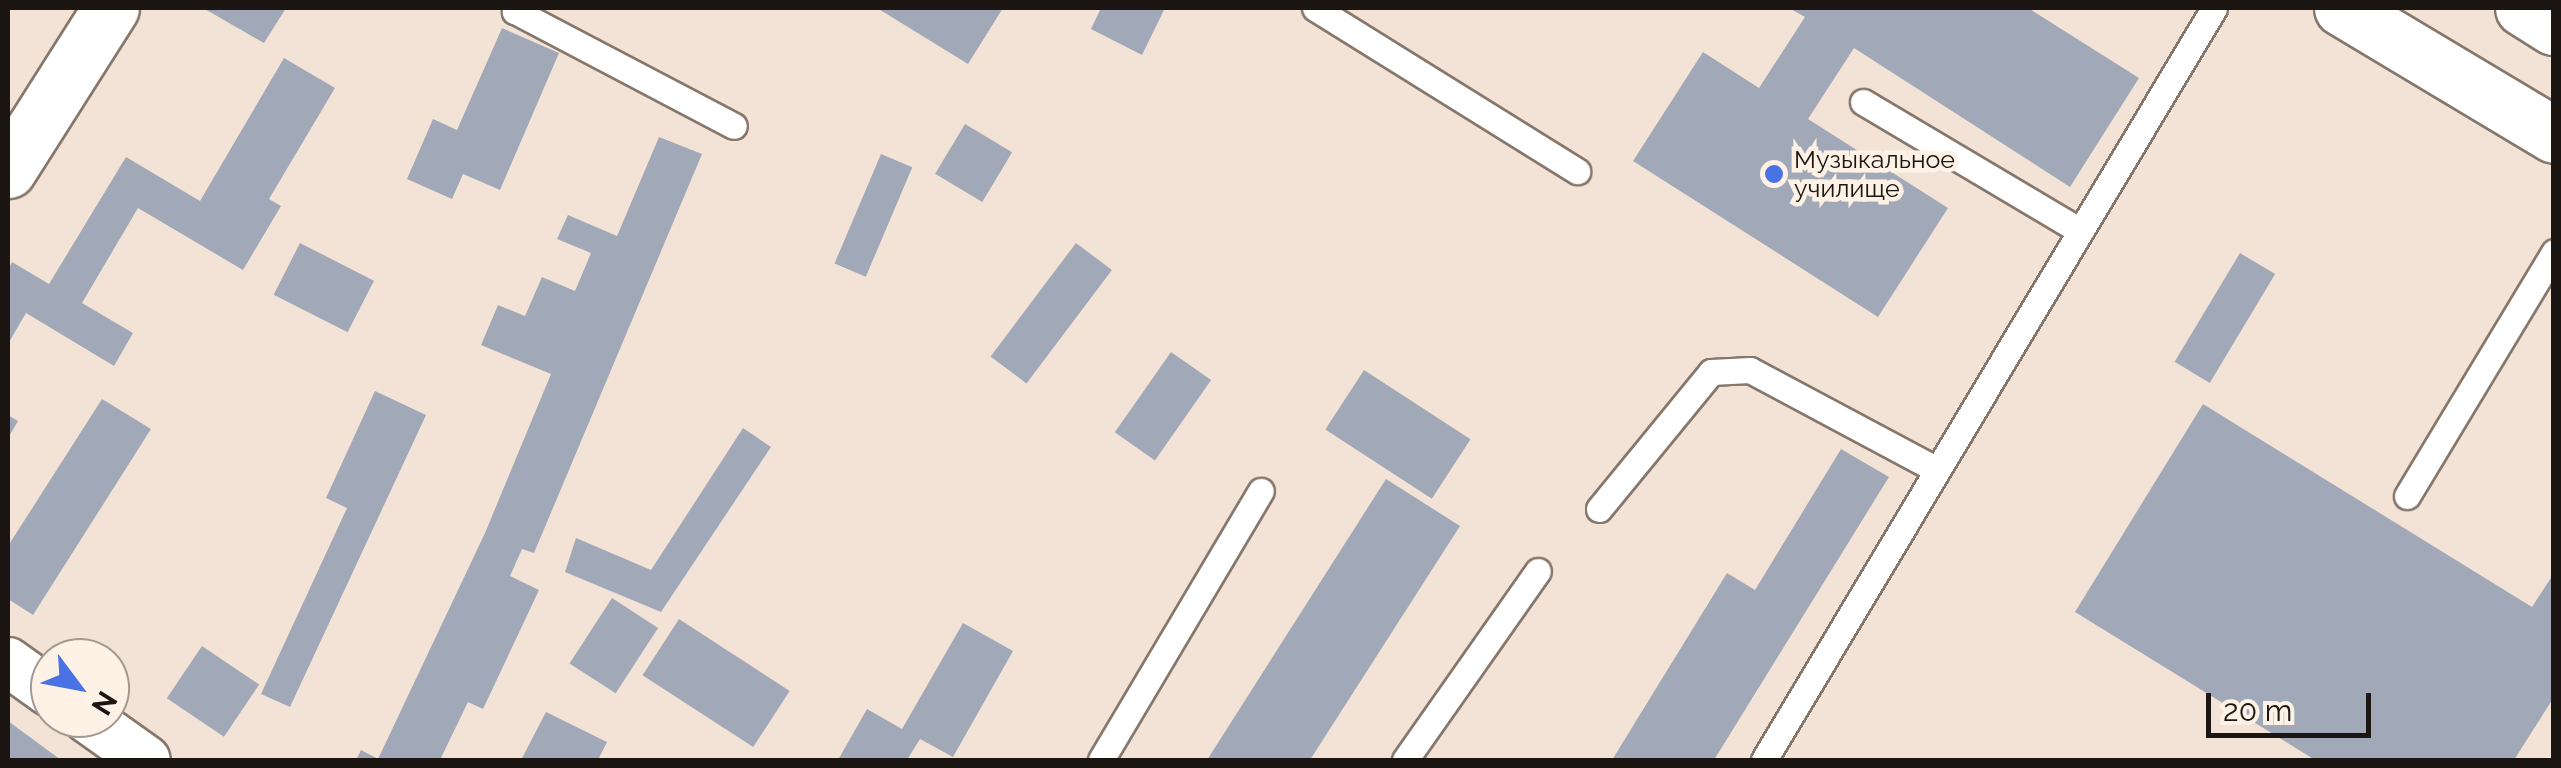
<!DOCTYPE html>
<meta charset="utf-8">
<style>
body{margin:0}
#map{position:relative;width:2561px;height:768px;overflow:hidden;background:#f3e3d6;font-family:Raleway,sans-serif}
div>[style]{position:absolute}
.building>*{inset:0;background:#a1a9b9;transform-origin:0 0}
.roads{filter:drop-shadow(2px 0 #86776c) drop-shadow(-2px 0 #86776c) drop-shadow(0 2px #86776c) drop-shadow(0 -2px #86776c)}
.lane>*{height:25px;margin:-12.5px;padding:0 12.5px;transform-origin:12.5px;border-radius:12.5px;background:#fff}
.street>*{height:48px;margin:-24px;padding:0 24px;transform-origin:24px;border-radius:24px;background:#fff}
.secondary>*{height:55px;margin:-27.5px;padding:0 27.5px;transform-origin:27.5px;border-radius:27.5px;background:#fff}
.dots>*{width:28px;height:28px;translate:-50% -50%;box-sizing:border-box;border:5px solid #fef1e6;border-radius:50%}
span{translate:-50% -50%;white-space:nowrap;text-align:center;line-height:1.15;-webkit-text-stroke:9px #fef1e6;paint-order:stroke}
.poi-label{font-size:25px;color:#1b1611}
.left{translate:0 -50%;text-align:left}
.frame{position:absolute;inset:0;border:10px solid #1b1611;pointer-events:none}
.north{position:absolute;left:30px;top:638px;width:100px;height:100px;box-sizing:border-box;background:#fef1e6;border:2px solid #a39991;border-radius:50%;rotate:122deg;font-size:28px;font-weight:700;line-height:40px;text-align:center;color:#1b1611}
.north::after{content:'';display:block;margin:auto;width:35px;height:45px;background:#4972e5;clip-path:polygon(50% 0,100% 100%,50% 72%,0 100%)}
.scale{position:absolute;left:2206px;top:693px;width:165px;height:45px;box-sizing:border-box;border:5px solid #1b1611;border-top:0;padding-left:12px;font-size:30px;line-height:35px;white-space:nowrap;color:#1b1611;-webkit-text-stroke:8px #fef1e6;paint-order:stroke}
</style>
<div id="map">
<div class="building">
<div style="clip-path:polygon(203px 8px,286px 8px,264px 43px)"></div>
<div style="clip-path:polygon(877px 8px,1003px 8px,968px 64px)"></div>
<div style="clip-path:polygon(1101px 8px,1165px 8px,1142px 55px,1091px 29px)"></div>
<div style="clip-path:polygon(1789px 8px,2028px 8px,2139px 78px,2070px 187px,1854px 48px,1808px 119px,1948px 208px,1878px 317px,1633px 161px,1703px 52px,1759px 88px,1805px 17px)"></div>
<div style="clip-path:polygon(502px 28px,559px 53px,500px 190px,463px 174px,452px 199px,407px 179px,433px 119px,457px 130px)"></div>
<div style="clip-path:polygon(284px 58px,335px 88px,269px 199px,281px 206px,243px 270px,138px 208px,82px 303px,133px 333px,114px 366px,26px 313px,8px 344px,8px 270px,12px 262px,49px 284px,126px 157px,200px 201px)"></div>
<div style="left:965px;top:124px;width:55px;height:58px;rotate:31deg"></div>
<div style="clip-path:polygon(659px 137px,702px 154px,534px 553px,522px 549px,510px 576px,539px 590px,483px 709px,468px 702px,440px 760px,356px 760px,361px 750px,378px 759px,485px 533px,551px 374px,481px 345px,498px 305px,525px 316px,542px 277px,575px 291px,591px 253px,557px 239px,568px 215px,617px 236px)"></div>
<div style="left:881px;top:154px;width:34px;height:119px;rotate:23deg"></div>
<div style="left:300px;top:243px;width:83px;height:58px;rotate:27deg"></div>
<div style="left:1076px;top:243px;width:45px;height:142px;rotate:37deg"></div>
<div style="left:2240px;top:253px;width:41px;height:127px;rotate:31deg"></div>
<div style="left:1171px;top:352px;width:49px;height:98px;rotate:35deg"></div>
<div style="left:1364px;top:370px;width:127px;height:71px;rotate:33deg"></div>
<div style="clip-path:polygon(375px 391px,426px 415px,290px 707px,261px 694px,347px 508px,326px 498px)"></div>
<div style="clip-path:polygon(102px 399px,151px 429px,33px 615px,8px 599px,8px 546px)"></div>
<div style="clip-path:polygon(2203px 404px,2532px 607px,2554px 573px,2554px 697px,2514px 760px,2315px 760px,2075px 612px)"></div>
<div style="clip-path:polygon(8px 415px,18px 421px,8px 438px)"></div>
<div style="clip-path:polygon(743px 428px,771px 447px,661px 612px,565px 572px,576px 538px,651px 570px)"></div>
<div style="clip-path:polygon(1841px 449px,1889px 477px,1714px 760px,1612px 760px,1727px 573px,1755px 590px)"></div>
<div style="clip-path:polygon(1386px 479px,1460px 526px,1310px 760px,1207px 760px)"></div>
<div style="left:612px;top:598px;width:55px;height:78px;rotate:33deg"></div>
<div style="left:679px;top:619px;width:132px;height:67px;rotate:33deg"></div>
<div style="clip-path:polygon(963px 623px,1013px 651px,953px 757px,920px 739px,907px 760px,838px 760px,867px 709px,902px 729px)"></div>
<div style="left:202px;top:646px;width:69px;height:63px;rotate:34deg"></div>
<div style="clip-path:polygon(546px 712px,607px 742px,598px 760px,521px 760px)"></div>
<div style="clip-path:polygon(8px 721px,61px 760px,8px 760px)"></div>
</div>
<div class="roads">
<div class="lane">
<div style="left:517px;top:8px;width:4px;rotate:124deg"></div>
<div style="left:515px;top:11px;width:247px;rotate:27.7deg"></div>
<div style="left:1315px;top:8px;width:309px;rotate:31.9deg"></div>
<div style="left:1863px;top:102px;width:252px;rotate:30.7deg"></div>
<div style="left:2407px;top:496px;width:285px;rotate:-58.9deg"></div>
<div style="left:1599px;top:509px;width:177px;rotate:-50.7deg"></div>
<div style="left:1711px;top:372px;width:39px;rotate:-3deg"></div>
<div style="left:1750px;top:370px;width:212px;rotate:28.1deg"></div>
<div style="left:1101px;top:760px;width:313px;rotate:-59.3deg"></div>
<div style="left:1405px;top:760px;width:231px;rotate:-54.9deg"></div>
<div style="left:1764px;top:760px;width:876px;rotate:-59.1deg"></div>
</div>
<div class="street">
<div style="left:8px;top:662px;width:52px;rotate:35.5deg"></div>
<div style="left:87px;top:718px;width:72px;rotate:35.4deg"></div>
</div>
<div class="secondary">
<div style="left:2342px;top:8px;width:247px;rotate:30.9deg"></div>
<div style="left:2523px;top:8px;width:36px;rotate:32deg"></div>
<div style="left:8px;top:170px;width:192px;rotate:-57.6deg"></div>
</div>
</div>
<div class="dots">
<div style="left:1774px;top:174px;background:#4972e5"></div>
</div>
<div class="poi-label">
<span class="left" style="left:1794px;top:174px">Музыкальное<br>училище</span>
</div>
<div class="frame"></div>
<div class="north">N</div>
<div class="scale">20 m</div>
</div>
